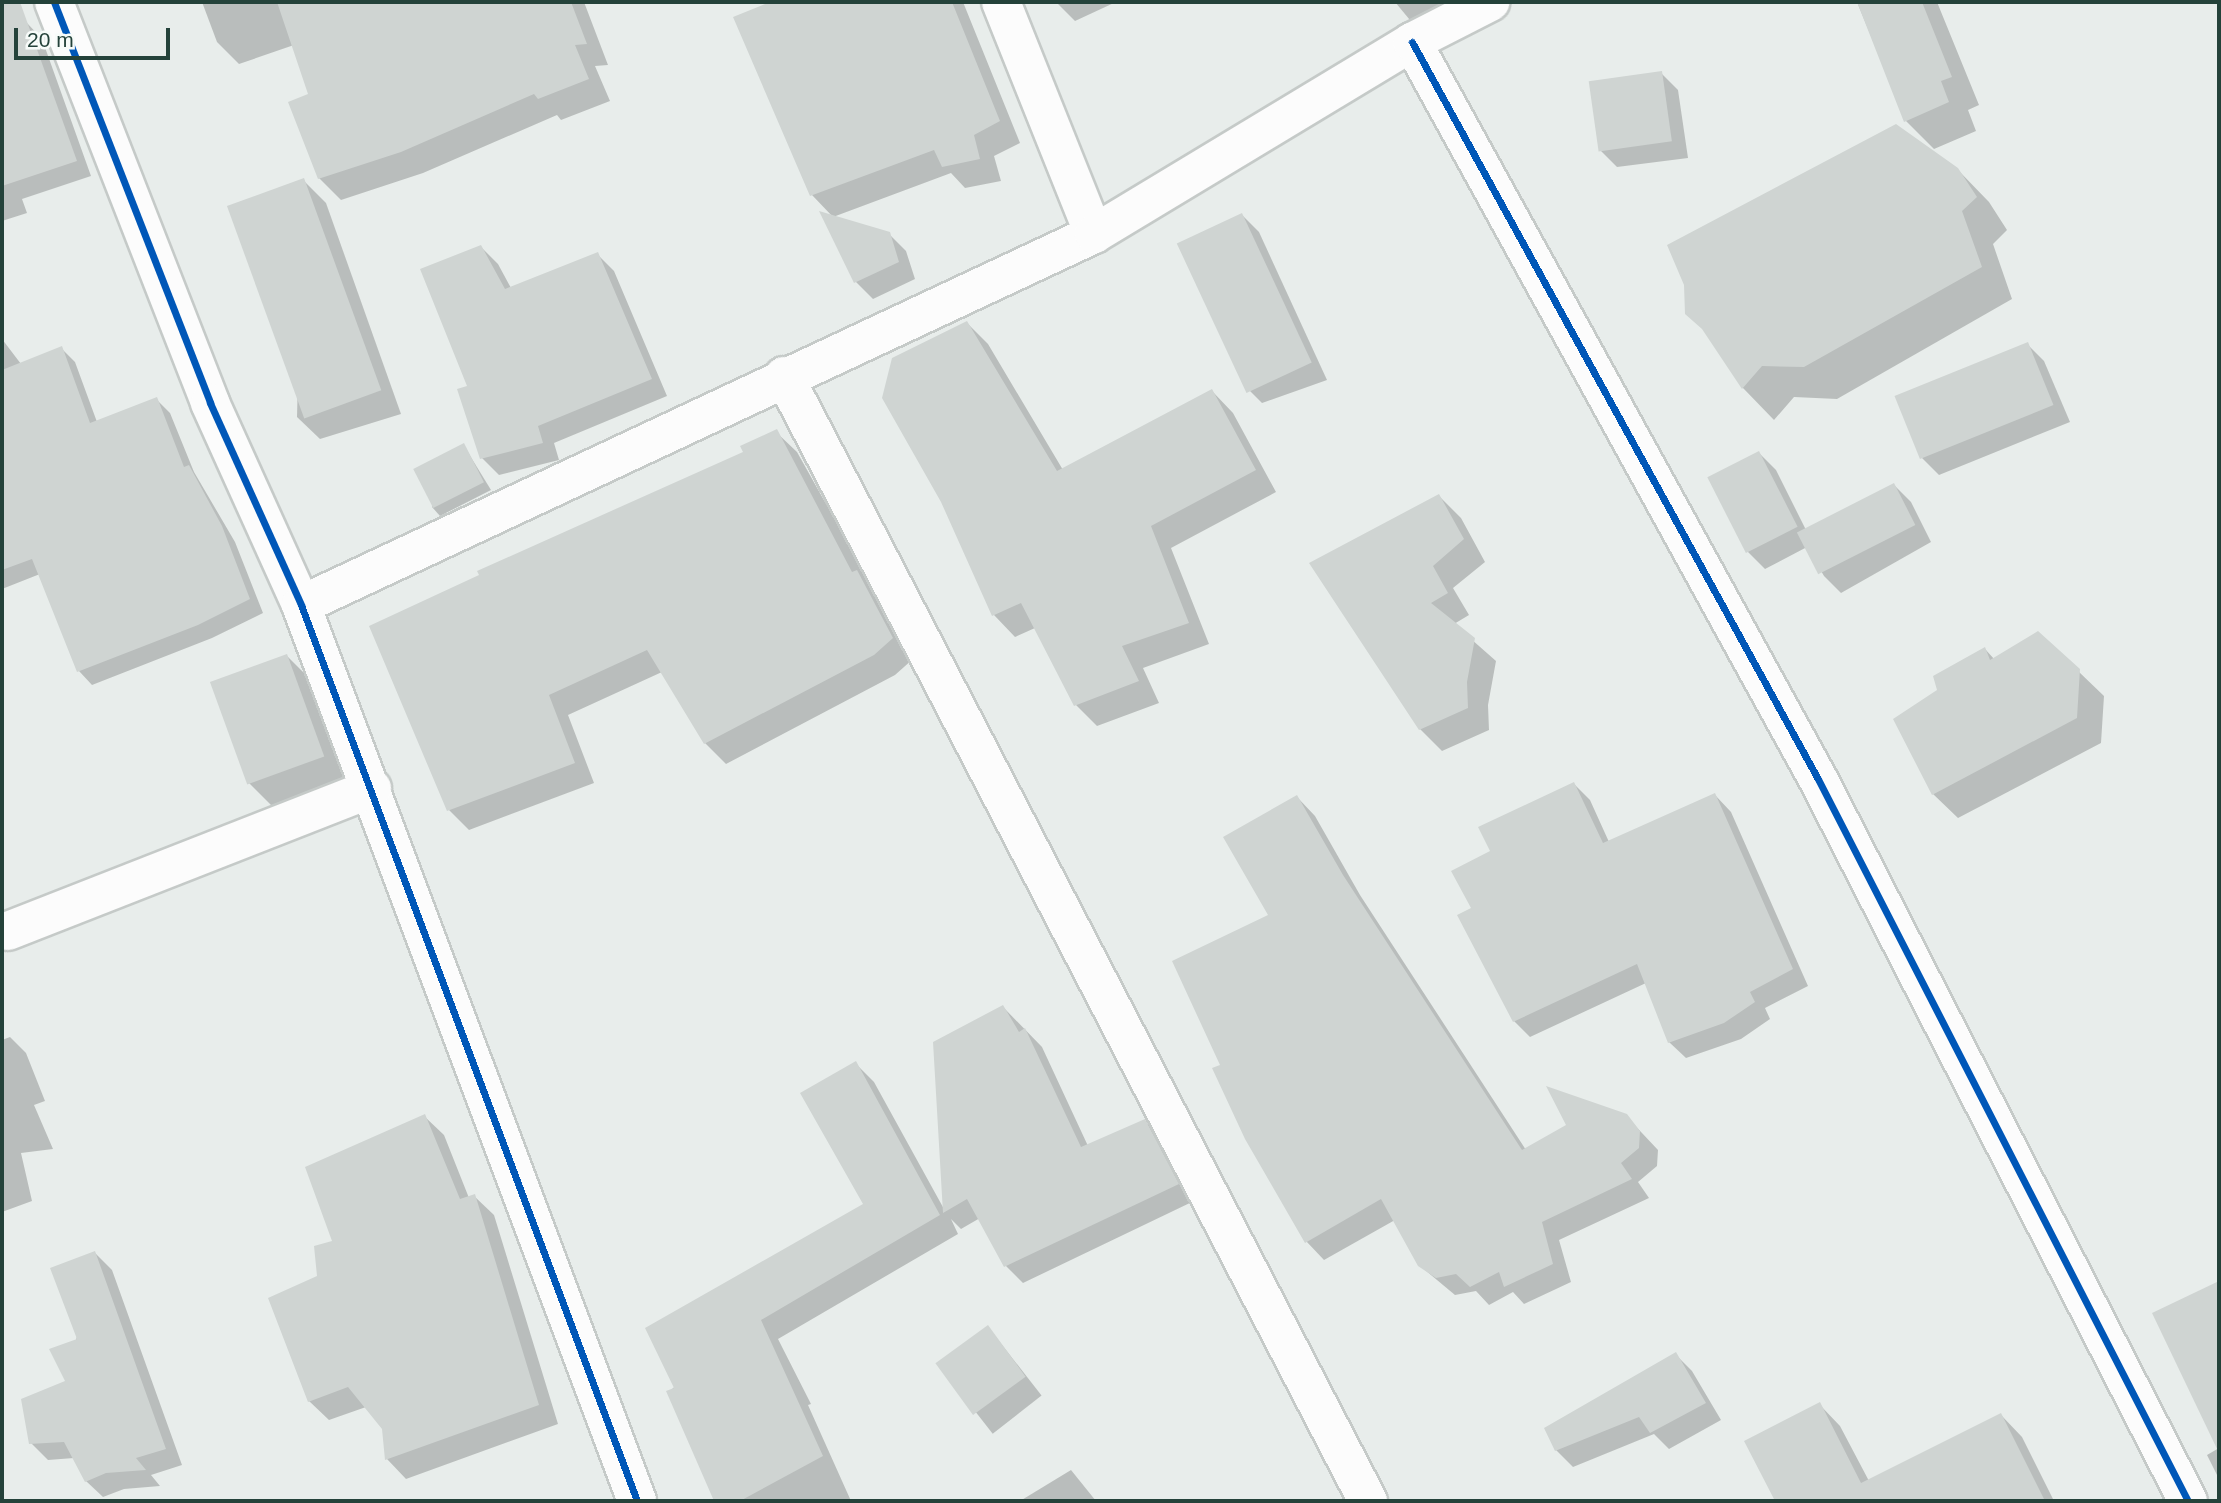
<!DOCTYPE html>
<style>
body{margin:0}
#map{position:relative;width:2221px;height:1503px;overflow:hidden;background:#e8edeb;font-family:Helvetica,sans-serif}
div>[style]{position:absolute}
.shadow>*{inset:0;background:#0003;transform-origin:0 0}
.building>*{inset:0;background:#cfd4d2;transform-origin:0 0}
.roads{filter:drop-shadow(2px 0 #c5cac8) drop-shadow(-2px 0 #c5cac8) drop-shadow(0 2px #c5cac8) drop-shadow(0 -2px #c5cac8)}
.minor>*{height:38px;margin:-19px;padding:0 19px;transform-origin:19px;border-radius:19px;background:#fcfcfc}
.cycleway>*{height:7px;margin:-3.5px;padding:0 3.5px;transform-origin:3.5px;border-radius:3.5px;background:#0057b8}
span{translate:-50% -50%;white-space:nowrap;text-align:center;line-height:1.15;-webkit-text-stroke:6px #f7fbf9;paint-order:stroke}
.frame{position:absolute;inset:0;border:4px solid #24423a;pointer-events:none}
.scale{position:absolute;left:14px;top:28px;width:156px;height:32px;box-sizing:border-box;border:4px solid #24423a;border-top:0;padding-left:9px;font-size:21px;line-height:24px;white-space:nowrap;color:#24423a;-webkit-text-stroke:5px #f7fbf9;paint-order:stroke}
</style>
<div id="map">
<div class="shadow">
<div style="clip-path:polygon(202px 2px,584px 2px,608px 65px,595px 66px,610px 101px,561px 120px,557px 115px,423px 173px,341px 200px,319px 178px,310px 95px,294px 45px,239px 64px,217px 42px)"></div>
<div style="clip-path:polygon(773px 2px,963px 2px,1020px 143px,994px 156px,1001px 181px,965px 188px,951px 173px,833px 217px,889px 234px,906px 251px,915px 279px,873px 299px,856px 282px,822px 213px,833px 217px,812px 195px,735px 18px)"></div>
<div style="clip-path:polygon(1056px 2px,1116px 2px,1075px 21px)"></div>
<div style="clip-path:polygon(1395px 2px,1457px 2px,1424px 37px)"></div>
<div style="clip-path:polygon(1857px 2px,1937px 2px,1979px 105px,1968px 110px,1976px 131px,1934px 149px,1906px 121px)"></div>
<div style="clip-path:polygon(27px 23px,42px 39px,91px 176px,22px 199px,27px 213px,2px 221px,2px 31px)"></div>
<div style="clip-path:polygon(1661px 73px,1678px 90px,1688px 158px,1617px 167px,1600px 150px)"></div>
<div style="clip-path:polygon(1957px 169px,1989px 202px,2007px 230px,1993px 244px,2012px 299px,1837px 399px,1794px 397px,1774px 420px,1743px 388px,1708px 334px)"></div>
<div style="clip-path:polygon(303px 180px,326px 203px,401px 414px,320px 439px,297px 417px)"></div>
<div style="clip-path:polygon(1242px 215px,1259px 232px,1327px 380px,1262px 403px,1245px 386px)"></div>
<div style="clip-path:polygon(481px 247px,498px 264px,511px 288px,597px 254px,614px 271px,667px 396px,554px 443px,559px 460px,499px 475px,482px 458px,469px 387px)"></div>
<div style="clip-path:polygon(967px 323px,988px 344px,1063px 470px,1212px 391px,1233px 413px,1276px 492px,1171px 548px,1209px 644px,1143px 668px,1159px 703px,1097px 726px,1076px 705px,1035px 628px,1015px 637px,994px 615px,943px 501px)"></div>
<div style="clip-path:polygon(2px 339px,21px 364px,61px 348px,75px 362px,97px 422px,156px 399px,170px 413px,194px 472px,235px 542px,263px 613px,212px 638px,92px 685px,79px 671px,40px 574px,2px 589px,2px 496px,12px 493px,2px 468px)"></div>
<div style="clip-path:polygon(2027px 344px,2044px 361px,2070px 422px,1939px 475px,1922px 458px)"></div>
<div style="clip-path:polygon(776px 432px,797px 452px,913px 659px,895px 675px,726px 764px,705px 743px,662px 672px,568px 715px,594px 783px,469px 830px,449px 810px,746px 453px)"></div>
<div style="clip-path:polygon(464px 446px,491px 490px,440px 516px,432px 507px)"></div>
<div style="clip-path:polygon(1759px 453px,1776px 470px,1806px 530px,1894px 485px,1911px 502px,1931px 542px,1841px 593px,1824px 576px,1807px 547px,1765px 569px,1748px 552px)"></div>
<div style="clip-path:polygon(1439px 496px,1461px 518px,1485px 562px,1453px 588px,1469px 615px,1454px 624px,1496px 661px,1488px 705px,1489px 730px,1442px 751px,1420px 729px,1312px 563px)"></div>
<div style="clip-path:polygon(1985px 649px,1995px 660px,2078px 671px,2104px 696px,2101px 743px,1958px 818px,1933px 794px,1938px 690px)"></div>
<div style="clip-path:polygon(287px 656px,312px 681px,348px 781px,274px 808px,249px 783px,214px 688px)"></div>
<div style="clip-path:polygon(1574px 784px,1590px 800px,1609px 842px,1715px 795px,1731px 812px,1808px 986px,1765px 1008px,1770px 1019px,1741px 1039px,1686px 1058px,1669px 1042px,1646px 983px,1530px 1037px,1514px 1021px,1473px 909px,1492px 852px)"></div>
<div style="clip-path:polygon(1297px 797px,1315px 816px,1360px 895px,1526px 1150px,1626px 1116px,1658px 1150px,1657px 1166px,1638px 1182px,1649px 1198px,1559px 1240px,1571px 1282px,1524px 1304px,1513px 1292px,1489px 1305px,1476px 1291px,1455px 1295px,1419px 1265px,1395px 1220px,1324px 1260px,1306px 1241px,1222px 1065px,1270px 916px)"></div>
<div style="clip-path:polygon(1003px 1007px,1042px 1047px,1088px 1146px,1145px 1121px,1162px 1138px,1194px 1201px,1023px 1283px,1006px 1266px,980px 1218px,961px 1229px,951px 1219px,958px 1234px,778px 1339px,811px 1404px,808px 1405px,851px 1501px,715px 1501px,669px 1392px,865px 1205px,856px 1064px,874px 1082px,944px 1209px)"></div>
<div style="clip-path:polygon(10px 1037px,26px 1053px,45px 1101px,34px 1105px,53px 1149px,21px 1153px,32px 1201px,2px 1212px,2px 1040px)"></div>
<div style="clip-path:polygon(424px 1116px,444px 1135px,469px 1198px,474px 1196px,494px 1215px,558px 1424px,406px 1479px,387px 1459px,384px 1428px,366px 1407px,329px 1420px,309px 1401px,319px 1277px,334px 1242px)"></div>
<div style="clip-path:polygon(95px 1253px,112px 1270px,182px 1465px,151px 1475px,160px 1486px,124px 1489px,103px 1497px,86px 1481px,74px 1458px,48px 1460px,31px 1443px,67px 1382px)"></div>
<div style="clip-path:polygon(2219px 1283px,2219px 1479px,2207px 1455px,2219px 1448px,2154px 1314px)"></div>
<div style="left:988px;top:1327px;width:87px;height:62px;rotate:52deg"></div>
<div style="clip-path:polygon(1675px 1354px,1692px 1371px,1721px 1420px,1669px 1449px,1654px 1434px,1573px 1467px,1556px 1450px)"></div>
<div style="clip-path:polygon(1819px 1404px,1840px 1426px,1869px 1481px,2001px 1415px,2022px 1437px,2054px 1501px,1777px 1501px,1746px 1441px)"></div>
<div style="clip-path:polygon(1071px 1470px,1096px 1501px,1020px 1501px)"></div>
</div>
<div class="building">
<div style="clip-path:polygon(2px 2px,20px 2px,77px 161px,2px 186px)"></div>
<div style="clip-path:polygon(277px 2px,571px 2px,587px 44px,575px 45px,589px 79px,538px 99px,534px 94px,401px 152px,318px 179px,288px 102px,308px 94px)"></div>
<div style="clip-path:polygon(770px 2px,952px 2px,1000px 121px,974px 135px,980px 159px,942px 167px,934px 150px,810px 196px,733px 17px)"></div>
<div style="clip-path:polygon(1857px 2px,1922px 2px,1952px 77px,1941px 81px,1949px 102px,1904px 122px)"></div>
<div style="left:1662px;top:71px;width:71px;height:74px;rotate:82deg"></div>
<div style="clip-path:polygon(1896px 124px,1958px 168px,1977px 197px,1962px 211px,1982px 267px,1804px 367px,1762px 366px,1742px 389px,1702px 329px,1685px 314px,1684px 285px,1667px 245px)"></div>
<div style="left:304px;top:178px;width:226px;height:82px;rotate:70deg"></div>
<div style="clip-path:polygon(819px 211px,890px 232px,899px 262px,854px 283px)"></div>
<div style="left:1242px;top:213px;width:165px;height:72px;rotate:65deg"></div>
<div style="clip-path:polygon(481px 245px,505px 289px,598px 252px,652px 379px,538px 426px,543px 443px,480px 459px,457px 389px,467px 386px,420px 269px)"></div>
<div style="clip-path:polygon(967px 321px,1057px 471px,1212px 389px,1256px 470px,1151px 526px,1189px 623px,1122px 646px,1139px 681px,1074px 706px,1021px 603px,992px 616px,941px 502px,882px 398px,892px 358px)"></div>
<div style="left:2028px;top:342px;width:68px;height:144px;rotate:68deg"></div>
<div style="clip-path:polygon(62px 346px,90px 423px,157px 397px,184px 467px,189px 465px,222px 526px,250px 599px,198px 625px,77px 672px,32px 559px,2px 570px,2px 370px)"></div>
<div style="clip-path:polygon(777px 429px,852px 572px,857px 570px,893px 638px,874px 655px,704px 744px,647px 650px,549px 695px,575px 763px,447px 811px,369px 626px,479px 575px,477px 571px,743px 452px,740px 446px)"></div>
<div style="left:464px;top:443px;width:44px;height:57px;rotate:63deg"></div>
<div style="left:1759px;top:451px;width:85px;height:58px;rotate:63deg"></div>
<div style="left:1894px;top:483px;width:47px;height:109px;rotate:63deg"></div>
<div style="clip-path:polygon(1439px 494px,1464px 539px,1433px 566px,1448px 593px,1431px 603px,1475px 638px,1467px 682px,1468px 708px,1419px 730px,1309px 563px)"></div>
<div style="clip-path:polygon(2038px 631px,2080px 669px,2077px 718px,1932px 795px,1893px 719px,1937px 690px,1933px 676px,1985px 647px,1990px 660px)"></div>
<div style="left:287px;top:654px;width:109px;height:82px;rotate:70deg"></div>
<div style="clip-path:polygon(1574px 782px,1603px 843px,1715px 793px,1793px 969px,1750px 992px,1755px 1002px,1724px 1023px,1668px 1043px,1637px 964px,1513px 1022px,1457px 915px,1471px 908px,1451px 871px,1490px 851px,1478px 827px)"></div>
<div style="clip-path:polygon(1297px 795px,1343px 875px,1522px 1150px,1566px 1125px,1546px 1086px,1627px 1114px,1640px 1131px,1639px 1148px,1621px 1163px,1632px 1179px,1542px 1222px,1553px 1264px,1504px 1287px,1499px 1272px,1470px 1287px,1456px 1274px,1436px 1278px,1418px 1266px,1381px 1199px,1305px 1243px,1245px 1139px,1212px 1068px,1220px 1065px,1172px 961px,1268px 915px,1223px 837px)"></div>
<div style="clip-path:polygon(1003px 1005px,1019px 1032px,1025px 1028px,1081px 1147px,1145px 1119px,1179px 1184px,1004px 1267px,967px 1199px,943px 1213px,933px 1042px)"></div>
<div style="clip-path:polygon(856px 1061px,940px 1215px,761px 1320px,823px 1456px,740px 1501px,714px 1501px,666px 1391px,674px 1388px,645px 1328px,863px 1204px,800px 1093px)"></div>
<div style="clip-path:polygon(425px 1114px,460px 1199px,475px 1194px,539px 1405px,385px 1460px,382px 1429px,348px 1387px,308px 1402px,268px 1298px,317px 1276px,314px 1246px,332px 1241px,305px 1167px)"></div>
<div style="clip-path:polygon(95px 1251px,166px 1449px,136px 1458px,146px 1470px,106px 1473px,85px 1482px,64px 1442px,29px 1444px,21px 1399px,65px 1381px,49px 1349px,77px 1339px,50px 1268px)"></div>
<div style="clip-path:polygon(2219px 1281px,2219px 1453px,2152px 1313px)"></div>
<div style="left:988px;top:1325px;width:64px;height:65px;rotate:54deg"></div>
<div style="clip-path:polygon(1676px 1352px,1706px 1403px,1650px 1433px,1639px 1417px,1555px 1451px,1544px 1428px)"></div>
<div style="clip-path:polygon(1820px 1402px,1861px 1483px,2001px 1413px,2045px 1501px,1775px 1501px,1744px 1441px)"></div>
</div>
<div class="roads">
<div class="minor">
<div style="left:54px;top:2px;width:430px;rotate:68.7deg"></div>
<div style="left:210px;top:403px;width:222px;rotate:65.7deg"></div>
<div style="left:301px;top:605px;width:957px;rotate:69.44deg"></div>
<div style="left:1001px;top:2px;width:250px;rotate:68.2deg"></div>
<div style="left:1412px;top:42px;width:841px;rotate:61.15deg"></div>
<div style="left:1818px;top:779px;width:811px;rotate:62.87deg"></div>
<div style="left:784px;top:376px;width:1268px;rotate:62.57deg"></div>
<div style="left:301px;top:605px;width:875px;rotate:-25.07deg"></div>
<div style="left:1094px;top:234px;width:371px;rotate:-31.1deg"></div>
<div style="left:1412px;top:42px;width:88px;rotate:-27.1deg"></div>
<div style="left:8px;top:931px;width:391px;rotate:-21.4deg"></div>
</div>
</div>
<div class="cycleway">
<div style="left:54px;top:2px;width:430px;rotate:68.7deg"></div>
<div style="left:210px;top:403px;width:222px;rotate:65.7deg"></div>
<div style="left:301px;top:605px;width:957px;rotate:69.44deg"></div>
<div style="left:1412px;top:42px;width:841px;rotate:61.15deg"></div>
<div style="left:1818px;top:779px;width:811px;rotate:62.87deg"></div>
</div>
<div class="frame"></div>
<div class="scale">20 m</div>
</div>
